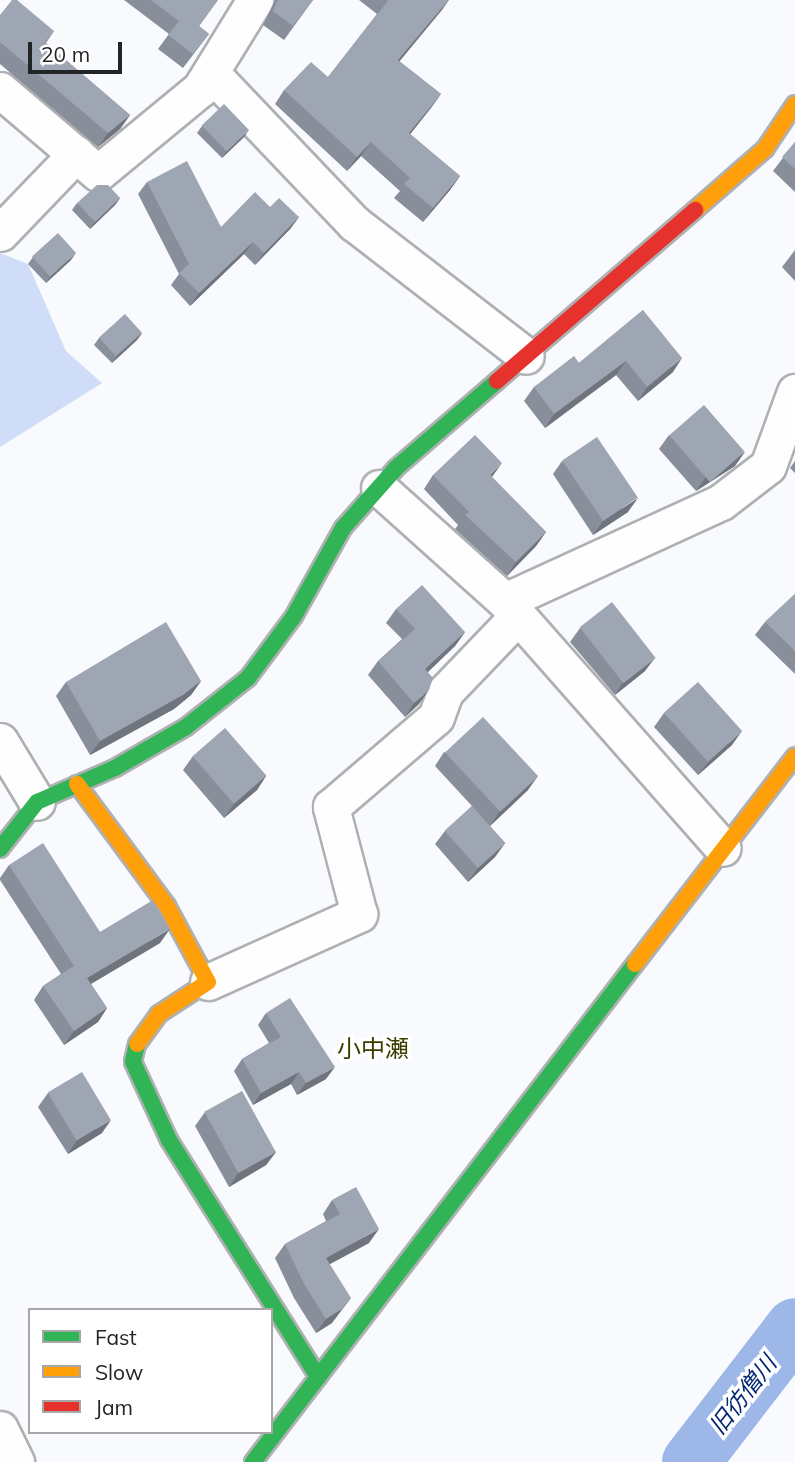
<!DOCTYPE html>
<meta charset="utf-8">
<style>
body{margin:0}
#map{position:relative;width:795px;height:1462px;overflow:hidden;background:#f8fafd;font-family:Mulish,"Noto Sans JP",sans-serif}
div>[style]{position:absolute}
.green>*{inset:0;background:#cfddf9}
.river>*{height:58px;margin:-29px;padding:0 29px;transform-origin:29px;border-radius:29px;background:#9db8e8}
.roads{filter:drop-shadow(2px 0 #aeb0b2) drop-shadow(-2px 0 #aeb0b2) drop-shadow(0 2px #aeb0b2) drop-shadow(0 -2px #aeb0b2)}
.street>*{height:35px;margin:-17.5px;padding:0 17.5px;transform-origin:17.5px;border-radius:17.5px;background:#fefeff}
.fast>*{height:16px;margin:-8px;padding:0 8px;transform-origin:8px;border-radius:8px;background:#30b455}
.slow>*{height:16px;margin:-8px;padding:0 8px;transform-origin:8px;border-radius:8px;background:#ff9f0a}
.jam>*{height:16px;margin:-8px;padding:0 8px;transform-origin:8px;border-radius:8px;background:#e5322d}
.wall>*{inset:0;background:#888e9a}
.shaded-wall>*{inset:0;background:#6f747d}
.building>*{inset:0;background:#9ea5b3;transform-origin:0 0}
span{translate:-50% -50%;white-space:nowrap;text-align:center;line-height:1.15;-webkit-text-stroke:7px #fff;paint-order:stroke}
.water-label{font-size:23px;color:#022573;font-style:italic}
.quarter-label{font-size:24px;color:#3c3e00}
.legend{position:absolute;left:28px;top:1308px;width:245px;height:126px;box-sizing:border-box;background:#fff;border:2px solid #a7a7a8;margin:0;padding:9px 12px;list-style:none;font-size:21px;color:#222426}
.legend li{display:flex;align-items:center;gap:14px;height:35px}
.legend b{width:35px;border:2px solid #a7a7a8}
.scale{position:absolute;left:28px;top:42px;width:94px;height:32px;box-sizing:border-box;border:4px solid #222426;border-top:0;padding-left:9px;font-size:21px;line-height:24px;white-space:nowrap;color:#222426;-webkit-text-stroke:5px #fff;paint-order:stroke}
</style>
<div id="map">
<div class="green">
<div style="clip-path:polygon(0 253px,28px 264px,66px 351px,102px 383px,0 447px)"></div>
</div>
<div class="river">
<div style="left:691px;top:1462px;width:170px;rotate:-52.4deg"></div>
</div>
<div class="roads">
<div class="street">
<div style="left:212px;top:74px;width:206px;rotate:46.4deg"></div>
<div style="left:354px;top:223px;width:217px;rotate:37.7deg"></div>
<div style="left:0;top:90px;width:128px;rotate:40.3deg"></div>
<div style="left:98px;top:173px;width:132px;rotate:-39.5deg"></div>
<div style="left:200px;top:89px;width:105px;rotate:-58.3deg"></div>
<div style="left:0;top:233px;width:110px;rotate:-46.1deg"></div>
<div style="left:379px;top:488px;width:169px;rotate:41.9deg"></div>
<div style="left:505px;top:601px;width:329px;rotate:48.6deg"></div>
<div style="left:505px;top:601px;width:238px;rotate:-24.6deg"></div>
<div style="left:721px;top:502px;width:59px;rotate:-37.5deg"></div>
<div style="left:768px;top:466px;width:79px;rotate:-70deg"></div>
<div style="left:0;top:741px;width:71px;rotate:58.8deg"></div>
<div style="left:208px;top:982px;width:166px;rotate:-24.2deg"></div>
<div style="left:359px;top:914px;width:111px;rotate:-104.7deg"></div>
<div style="left:331px;top:807px;width:138px;rotate:-40.6deg"></div>
<div style="left:436px;top:717px;width:27px;rotate:-70deg"></div>
<div style="left:445px;top:692px;width:105px;rotate:-46.2deg"></div>
<div style="left:0;top:1429px;width:37px;rotate:64deg"></div>
</div>
<div class="fast">
<div style="left:0;top:849px;width:60px;rotate:-51.8deg"></div>
<div style="left:37px;top:802px;width:85px;rotate:-23.6deg"></div>
<div style="left:115px;top:768px;width:82px;rotate:-30deg"></div>
<div style="left:186px;top:727px;width:79px;rotate:-38.3deg"></div>
<div style="left:248px;top:678px;width:77px;rotate:-53.4deg"></div>
<div style="left:294px;top:616px;width:101px;rotate:-60.9deg"></div>
<div style="left:343px;top:528px;width:80px;rotate:-48.5deg"></div>
<div style="left:396px;top:468px;width:133px;rotate:-40.7deg"></div>
<div style="left:137px;top:1044px;width:18px;rotate:103deg"></div>
<div style="left:133px;top:1062px;width:86px;rotate:65.2deg"></div>
<div style="left:169px;top:1140px;width:280px;rotate:57.8deg"></div>
<div style="left:253px;top:1462px;width:628px;rotate:-52.51deg"></div>
</div>
<div class="slow">
<div style="left:695px;top:210px;width:93px;rotate:-41.1deg"></div>
<div style="left:765px;top:149px;width:54px;rotate:-56.3deg"></div>
<div style="left:77px;top:784px;width:152px;rotate:53.6deg"></div>
<div style="left:167px;top:906px;width:86px;rotate:61.7deg"></div>
<div style="left:208px;top:982px;width:59px;rotate:146.9deg"></div>
<div style="left:159px;top:1014px;width:37px;rotate:126deg"></div>
<div style="left:635px;top:964px;width:262px;rotate:-52.4deg"></div>
</div>
<div class="jam">
<div style="left:497px;top:381px;width:262px;rotate:-40.8deg"></div>
</div>
</div>
<div class="wall">
<div style="clip-path:polygon(124px 0,218px 0,199px 26px,209px 34px,183px 68px,158px 49px,169px 34px)"></div>
<div style="clip-path:polygon(275px 0,313px 0,284px 40px,263px 25px)"></div>
<div style="clip-path:polygon(359px 0,449px 0,399px 61px,441px 94px,410px 134px,460px 176px,450px 190px,423px 222px,394px 198px,400px 191px,361px 156px,347px 171px,275px 104px,284px 90px,328px 77px,377px 14px)"></div>
<div style="clip-path:polygon(0 15px,54px 31px,46px 43px,130px 115px,120px 129px,98px 147px,0 64px)"></div>
<div style="clip-path:polygon(202px 126px,244px 137px,222px 158px,197px 133px)"></div>
<div style="clip-path:polygon(795px 142px,795px 192px,773px 171px)"></div>
<div style="clip-path:polygon(147px 182px,221px 227px,270px 207px,299px 217px,290px 229px,255px 265px,244px 254px,190px 306px,171px 285px,179px 274px,138px 194px)"></div>
<div style="clip-path:polygon(120px 198px,115px 205px,90px 229px,72px 210px,77px 203px)"></div>
<div style="clip-path:polygon(795px 250px,795px 281px,782px 267px)"></div>
<div style="clip-path:polygon(33px 257px,71px 260px,46px 283px,28px 264px)"></div>
<div style="clip-path:polygon(643px 310px,673px 372px,638px 401px,616px 375px,545px 428px,524px 401px,534px 387px,579px 363px)"></div>
<div style="clip-path:polygon(142px 333px,137px 340px,112px 363px,94px 345px,99px 338px)"></div>
<div style="clip-path:polygon(669px 435px,735px 466px,696px 491px,659px 449px)"></div>
<div style="clip-path:polygon(562px 461px,628px 512px,593px 535px,553px 474px)"></div>
<div style="clip-path:polygon(795px 461px,795px 473px,790px 468px)"></div>
<div style="clip-path:polygon(433px 475px,492px 477px,546px 532px,536px 546px,507px 576px,455px 529px,458px 525px,424px 489px)"></div>
<div style="clip-path:polygon(795px 594px,795px 674px,755px 635px,765px 622px)"></div>
<div style="clip-path:polygon(396px 609px,465px 632px,455px 646px,428px 672px,419px 704px,405px 717px,368px 675px,378px 661px,402px 639px,386px 623px)"></div>
<div style="clip-path:polygon(580px 628px,645px 671px,615px 695px,570px 642px)"></div>
<div style="clip-path:polygon(201px 681px,191px 695px,174px 709px,90px 755px,56px 696px,66px 682px)"></div>
<div style="clip-path:polygon(664px 713px,732px 745px,698px 775px,654px 727px)"></div>
<div style="clip-path:polygon(444px 752px,528px 790px,490px 826px,505px 843px,495px 857px,468px 882px,435px 844px,445px 831px,472px 806px,435px 766px)"></div>
<div style="clip-path:polygon(193px 756px,266px 776px,257px 790px,224px 818px,183px 770px)"></div>
<div style="clip-path:polygon(9px 865px,100px 932px,160px 943px,91px 984px,107px 1008px,98px 1022px,64px 1045px,34px 1000px,43px 986px,61px 974px,0 880px,0 878px)"></div>
<div style="clip-path:polygon(266px 1013px,326px 1079px,297px 1095px,291px 1084px,253px 1105px,234px 1071px,242px 1059px,269px 1043px,258px 1025px)"></div>
<div style="clip-path:polygon(48px 1093px,102px 1133px,68px 1154px,38px 1107px)"></div>
<div style="clip-path:polygon(205px 1112px,276px 1152px,266px 1165px,229px 1187px,195px 1126px)"></div>
<div style="clip-path:polygon(332px 1200px,369px 1243px,330px 1264px,332px 1323px,316px 1333px,294px 1298px,275px 1258px,285px 1244px,326px 1221px,323px 1214px)"></div>
</div>
<div class="shaded-wall">
<div style="clip-path:polygon(449px 0,442px 10px,389px 74px,398px 60px)"></div>
<div style="clip-path:polygon(441px 94px,431px 108px,400px 147px,409px 133px)"></div>
<div style="clip-path:polygon(130px 115px,120px 129px,98px 147px,108px 133px)"></div>
<div style="clip-path:polygon(249px 130px,244px 137px,222px 158px,227px 151px)"></div>
<div style="clip-path:polygon(371px 142px,361px 156px,347px 171px,357px 157px)"></div>
<div style="clip-path:polygon(460px 176px,450px 190px,423px 222px,433px 208px)"></div>
<div style="clip-path:polygon(120px 198px,115px 205px,90px 229px,95px 222px)"></div>
<div style="clip-path:polygon(299px 217px,290px 229px,255px 265px,264px 253px)"></div>
<div style="clip-path:polygon(253px 242px,244px 254px,190px 306px,199px 293px)"></div>
<div style="clip-path:polygon(76px 253px,71px 260px,46px 283px,51px 276px)"></div>
<div style="clip-path:polygon(142px 333px,137px 340px,112px 363px,117px 356px)"></div>
<div style="clip-path:polygon(682px 358px,673px 372px,638px 401px,647px 387px)"></div>
<div style="clip-path:polygon(626px 361px,616px 375px,545px 428px,554px 414px)"></div>
<div style="clip-path:polygon(745px 452px,735px 466px,696px 491px,706px 477px)"></div>
<div style="clip-path:polygon(502px 463px,492px 477px,490px 475px)"></div>
<div style="clip-path:polygon(638px 498px,628px 512px,593px 535px,603px 521px)"></div>
<div style="clip-path:polygon(546px 532px,536px 546px,507px 576px,516px 562px)"></div>
<div style="clip-path:polygon(465px 632px,455px 646px,416px 683px,425px 669px)"></div>
<div style="clip-path:polygon(655px 658px,645px 671px,615px 695px,624px 681px)"></div>
<div style="clip-path:polygon(201px 681px,191px 695px,174px 709px,90px 755px,100px 741px)"></div>
<div style="clip-path:polygon(429px 690px,419px 704px,405px 717px,414px 703px)"></div>
<div style="clip-path:polygon(742px 731px,732px 745px,698px 775px,708px 762px)"></div>
<div style="clip-path:polygon(266px 776px,257px 790px,224px 818px,234px 804px)"></div>
<div style="clip-path:polygon(538px 776px,528px 790px,490px 826px,499px 812px)"></div>
<div style="clip-path:polygon(505px 843px,495px 857px,468px 882px,478px 868px)"></div>
<div style="clip-path:polygon(170px 929px,160px 943px,77px 992px,87px 978px)"></div>
<div style="clip-path:polygon(107px 1008px,98px 1022px,64px 1045px,74px 1031px)"></div>
<div style="clip-path:polygon(335px 1067px,326px 1079px,297px 1095px,306px 1083px)"></div>
<div style="clip-path:polygon(299px 1072px,291px 1084px,253px 1105px,261px 1093px)"></div>
<div style="clip-path:polygon(111px 1120px,102px 1133px,68px 1154px,77px 1140px)"></div>
<div style="clip-path:polygon(276px 1152px,266px 1165px,229px 1187px,238px 1173px)"></div>
<div style="clip-path:polygon(379px 1229px,369px 1243px,317px 1271px,326px 1258px)"></div>
<div style="clip-path:polygon(351px 1298px,332px 1323px,316px 1333px,326px 1319px)"></div>
</div>
<div class="building">
<div style="clip-path:polygon(12px 0,17px 0,54px 31px,45px 42px,130px 115px,108px 133px,0 42px,0 15px)"></div>
<div style="clip-path:polygon(151px 0,218px 0,199px 26px,209px 34px,193px 54px,168px 35px,179px 21px)"></div>
<div style="clip-path:polygon(278px 0,313px 0,293px 26px,273px 11px)"></div>
<div style="clip-path:polygon(386px 0,448px 0,398px 60px,441px 94px,409px 133px,460px 176px,433px 208px,404px 184px,410px 178px,371px 142px,357px 157px,284px 90px,311px 62px,328px 77px,388px 1px)"></div>
<div style="left:224px;top:104px;width:36px;height:31px;rotate:46deg"></div>
<div style="clip-path:polygon(795px 142px,795px 169px,782px 157px)"></div>
<div style="clip-path:polygon(187px 161px,221px 227px,255px 192px,270px 207px,279px 198px,299px 217px,264px 253px,253px 242px,199px 293px,179px 273px,189px 264px,147px 182px)"></div>
<div style="clip-path:polygon(97px 185px,108px 185px,120px 198px,95px 222px,77px 203px)"></div>
<div style="left:58px;top:233px;width:27px;height:35px;rotate:48deg"></div>
<div style="clip-path:polygon(643px 310px,682px 358px,647px 387px,626px 361px,554px 414px,534px 387px,574px 356px,579px 363px)"></div>
<div style="left:125px;top:314px;width:25px;height:35px;rotate:48deg"></div>
<div style="left:704px;top:405px;width:62px;height:46px;rotate:49deg"></div>
<div style="clip-path:polygon(475px 435px,502px 463px,490px 475px,546px 532px,516px 562px,465px 515px,469px 512px,433px 475px)"></div>
<div style="left:597px;top:437px;width:73px;height:42px;rotate:56deg"></div>
<div style="clip-path:polygon(422px 585px,465px 632px,425px 669px,433px 678px,429px 690px,414px 703px,378px 661px,415px 629px,396px 609px)"></div>
<div style="clip-path:polygon(795px 594px,795px 651px,765px 622px)"></div>
<div style="left:612px;top:602px;width:71px;height:41px;rotate:52deg"></div>
<div style="clip-path:polygon(166px 622px,201px 681px,183px 695px,100px 741px,66px 682px)"></div>
<div style="left:698px;top:682px;width:66px;height:46px;rotate:48deg"></div>
<div style="left:483px;top:717px;width:81px;height:52px;rotate:47deg"></div>
<div style="left:225px;top:728px;width:63px;height:43px;rotate:49deg"></div>
<div style="left:472px;top:806px;width:50px;height:37px;rotate:48deg"></div>
<div style="clip-path:polygon(43px 843px,100px 932px,153px 900px,170px 929px,87px 978px,107px 1008px,74px 1031px,43px 986px,74px 966px,9px 865px)"></div>
<div style="clip-path:polygon(290px 998px,335px 1067px,306px 1083px,299px 1072px,261px 1093px,242px 1059px,281px 1037px,266px 1013px)"></div>
<div style="left:82px;top:1072px;width:56px;height:40px;rotate:59deg"></div>
<div style="left:242px;top:1091px;width:70px;height:43px;rotate:61deg"></div>
<div style="clip-path:polygon(356px 1187px,379px 1229px,326px 1258px,351px 1298px,342px 1309px,326px 1319px,304px 1284px,285px 1244px,340px 1214px,332px 1200px)"></div>
</div>
<div class="water-label">
<span style="left:743px;top:1395px;rotate:-52deg">旧彷僧川</span>
</div>
<div class="quarter-label">
<span style="left:373px;top:1049px">小中瀬</span>
</div>
<ul class="legend">
<li><b style="height:9px;background:#30b455"></b>Fast</li>
<li><b style="height:9px;background:#ff9f0a"></b>Slow</li>
<li><b style="height:9px;background:#e5322d"></b>Jam</li>
</ul>
<div class="scale">20 m</div>
</div>
